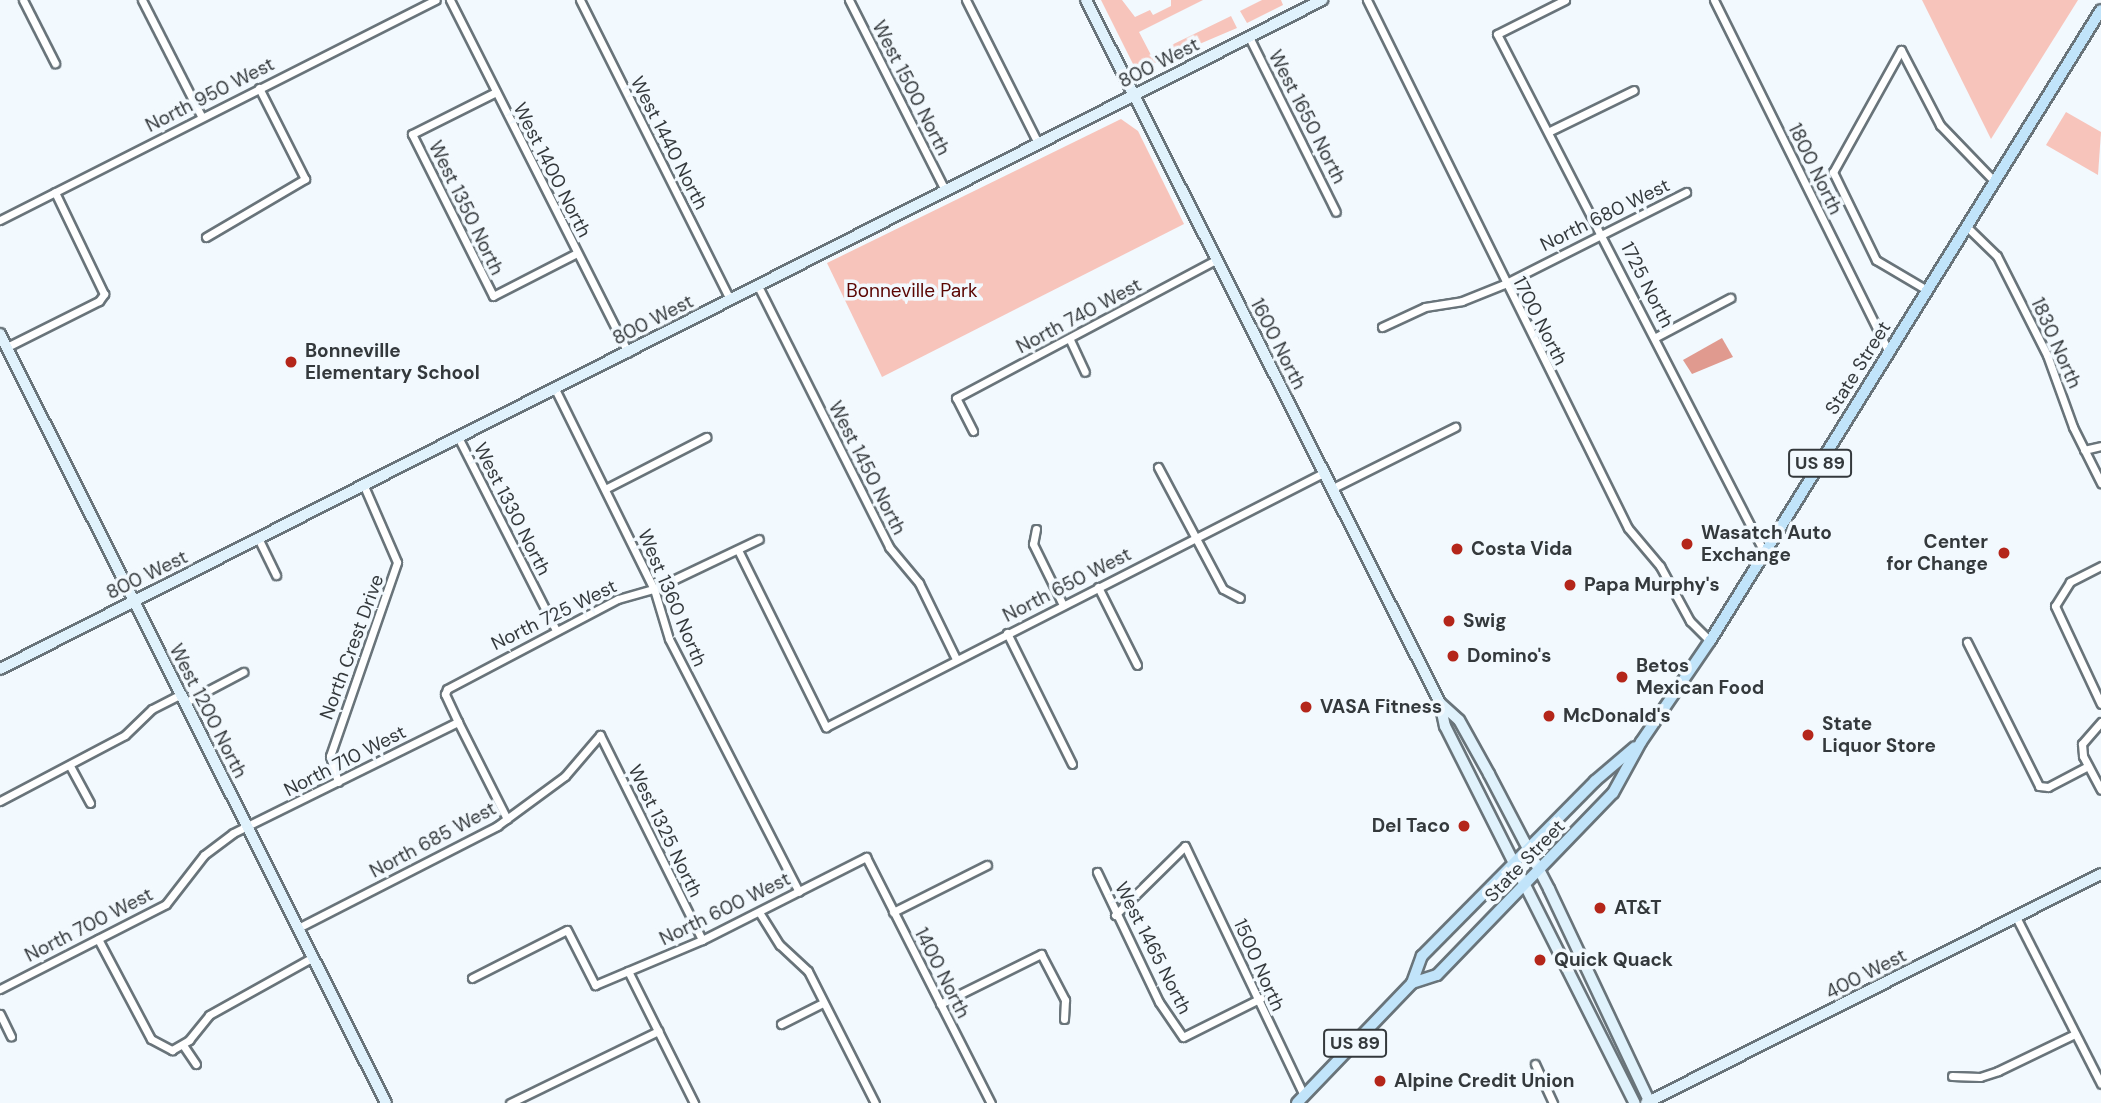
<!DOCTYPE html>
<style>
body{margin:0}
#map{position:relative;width:2101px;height:1103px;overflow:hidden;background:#f2f9fe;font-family:"DM Sans",sans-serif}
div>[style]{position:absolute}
.green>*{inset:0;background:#f7c4bb}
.water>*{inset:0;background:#e09a8f}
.roads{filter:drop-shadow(2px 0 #69747a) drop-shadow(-2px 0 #69747a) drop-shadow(0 2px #69747a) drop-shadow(0 -2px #69747a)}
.street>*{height:7px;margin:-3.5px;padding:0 3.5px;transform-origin:3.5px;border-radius:3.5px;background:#fff}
.secondary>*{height:10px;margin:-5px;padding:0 5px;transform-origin:5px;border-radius:5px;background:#e0f2fc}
.primary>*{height:10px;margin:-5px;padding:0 5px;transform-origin:5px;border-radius:5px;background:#c1e4fa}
.dots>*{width:19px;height:19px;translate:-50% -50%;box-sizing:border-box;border:4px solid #f2f9fe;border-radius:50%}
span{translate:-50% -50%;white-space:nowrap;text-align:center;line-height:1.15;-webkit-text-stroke:7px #f2f9fe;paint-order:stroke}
.shield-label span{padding:2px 5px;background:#f2f9fe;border:2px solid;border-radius:5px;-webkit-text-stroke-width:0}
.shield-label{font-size:18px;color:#34393c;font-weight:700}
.street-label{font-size:19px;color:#34393c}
.park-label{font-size:19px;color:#5a0502}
.poi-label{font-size:19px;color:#34393c;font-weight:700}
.left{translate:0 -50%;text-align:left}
.right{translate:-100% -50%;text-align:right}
</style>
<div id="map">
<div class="green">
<div style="clip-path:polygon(1101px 0,1122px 0,1135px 17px,1150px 10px,1153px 15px,1171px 6px,1171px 0,1203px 0,1139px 32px,1151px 55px,1231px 16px,1237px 28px,1143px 68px,1134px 66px)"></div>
<div style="clip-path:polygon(1262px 0,1281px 0,1283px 5px,1247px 23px,1240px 11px)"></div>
<div style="clip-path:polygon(1922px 0,2078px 0,1991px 139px)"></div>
<div style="clip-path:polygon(2066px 112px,2101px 132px,2098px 175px,2046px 145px)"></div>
<div style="clip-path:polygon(1121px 119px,1138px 131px,1184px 224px,882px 377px,827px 263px)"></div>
</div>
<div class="water">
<div style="clip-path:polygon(1722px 338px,1733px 357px,1692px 374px,1683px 360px)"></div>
</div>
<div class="roads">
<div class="street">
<div style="left:23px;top:0;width:71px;rotate:63.1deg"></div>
<div style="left:142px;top:0;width:130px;rotate:63deg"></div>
<div style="left:450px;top:0;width:395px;rotate:63.2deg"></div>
<div style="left:580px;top:0;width:335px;rotate:63.4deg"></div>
<div style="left:849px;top:0;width:213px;rotate:63.2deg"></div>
<div style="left:966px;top:0;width:160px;rotate:63.3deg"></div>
<div style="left:1367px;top:0;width:589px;rotate:63.7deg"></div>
<div style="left:1628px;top:528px;width:50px;rotate:49.9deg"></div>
<div style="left:1660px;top:566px;width:63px;rotate:61.4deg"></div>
<div style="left:1690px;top:621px;width:28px;rotate:45deg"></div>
<div style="left:1565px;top:0;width:76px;rotate:153.4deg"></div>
<div style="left:1497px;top:34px;width:583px;rotate:62.73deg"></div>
<div style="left:1714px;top:0;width:394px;rotate:63.6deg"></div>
<div style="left:1249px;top:37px;width:195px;rotate:63.6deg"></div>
<div style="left:1901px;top:50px;width:140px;rotate:119.1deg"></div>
<div style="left:1833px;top:172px;width:98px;rotate:64deg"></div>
<div style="left:1876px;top:260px;width:59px;rotate:30.5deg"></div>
<div style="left:1901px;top:50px;width:85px;rotate:62.5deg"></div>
<div style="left:1940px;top:125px;width:78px;rotate:46deg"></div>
<div style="left:496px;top:92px;width:94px;rotate:153.4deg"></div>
<div style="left:412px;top:134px;width:181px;rotate:63.4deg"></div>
<div style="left:493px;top:296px;width:94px;rotate:-27.1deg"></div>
<div style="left:1550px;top:131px;width:93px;rotate:-26deg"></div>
<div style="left:0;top:220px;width:488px;rotate:-26.8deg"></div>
<div style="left:1966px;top:226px;width:43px;rotate:44.1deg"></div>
<div style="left:1997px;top:256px;width:111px;rotate:63.2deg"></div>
<div style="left:2047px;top:355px;width:77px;rotate:70.1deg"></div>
<div style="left:2073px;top:427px;width:63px;rotate:63.4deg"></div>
<div style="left:206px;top:237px;width:115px;rotate:-30.4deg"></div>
<div style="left:305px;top:179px;width:102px;rotate:-116.8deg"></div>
<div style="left:758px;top:286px;width:292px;rotate:63.3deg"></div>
<div style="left:889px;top:547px;width:47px;rotate:50.2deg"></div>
<div style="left:919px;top:583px;width:85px;rotate:64deg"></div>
<div style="left:1382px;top:327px;width:47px;rotate:-24.9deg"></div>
<div style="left:1425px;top:307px;width:37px;rotate:-9deg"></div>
<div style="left:1462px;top:301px;width:45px;rotate:-22deg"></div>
<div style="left:1504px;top:284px;width:204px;rotate:-26.8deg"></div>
<div style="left:1656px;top:337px;width:84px;rotate:-27.8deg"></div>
<div style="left:1070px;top:340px;width:35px;rotate:65deg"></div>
<div style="left:7px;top:347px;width:103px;rotate:-26.6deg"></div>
<div style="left:99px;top:301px;width:9px;rotate:-54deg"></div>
<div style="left:104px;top:294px;width:113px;rotate:-115.7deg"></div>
<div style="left:556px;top:391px;width:221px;rotate:63.7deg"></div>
<div style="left:654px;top:589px;width:52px;rotate:73.3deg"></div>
<div style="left:669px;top:639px;width:284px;rotate:62.8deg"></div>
<div style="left:973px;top:431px;width:37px;rotate:-117deg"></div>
<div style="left:956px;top:398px;width:294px;rotate:-28deg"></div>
<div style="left:459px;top:439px;width:214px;rotate:63.1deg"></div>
<div style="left:2084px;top:450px;width:17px;rotate:-13deg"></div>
<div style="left:1158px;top:467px;width:138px;rotate:62deg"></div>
<div style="left:1223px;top:589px;width:19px;rotate:28deg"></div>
<div style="left:605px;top:489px;width:114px;rotate:-27.2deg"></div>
<div style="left:1331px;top:489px;width:139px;rotate:-26.6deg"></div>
<div style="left:1036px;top:529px;width:15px;rotate:101deg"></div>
<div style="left:1033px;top:544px;width:68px;rotate:63.8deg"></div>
<div style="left:259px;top:540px;width:39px;rotate:64deg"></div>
<div style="left:738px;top:550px;width:198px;rotate:63.6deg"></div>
<div style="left:826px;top:727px;width:558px;rotate:-27.07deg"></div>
<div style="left:2101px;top:566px;width:35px;rotate:153deg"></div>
<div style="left:2070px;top:582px;width:28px;rotate:122deg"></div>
<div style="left:2055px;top:606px;width:108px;rotate:64.9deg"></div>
<div style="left:1098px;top:587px;width:87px;rotate:63.4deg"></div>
<div style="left:1007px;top:633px;width:146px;rotate:63.6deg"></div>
<div style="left:1967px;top:642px;width:161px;rotate:63.4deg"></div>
<div style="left:2039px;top:786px;width:9px;rotate:6deg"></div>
<div style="left:2048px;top:787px;width:45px;rotate:-27.7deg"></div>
<div style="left:184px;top:703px;width:67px;rotate:-27.7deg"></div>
<div style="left:2101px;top:722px;width:29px;rotate:131deg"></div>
<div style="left:2082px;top:744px;width:12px;rotate:85deg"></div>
<div style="left:2083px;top:756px;width:38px;rotate:62deg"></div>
<div style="left:70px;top:766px;width:42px;rotate:61.6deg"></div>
<div style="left:338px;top:782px;width:27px;rotate:-107deg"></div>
<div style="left:330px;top:756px;width:205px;rotate:-70.9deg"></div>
<div style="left:397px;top:562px;width:83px;rotate:-113.5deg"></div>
<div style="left:0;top:801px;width:141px;rotate:-27.8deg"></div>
<div style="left:125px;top:735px;width:37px;rotate:-44deg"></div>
<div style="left:152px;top:709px;width:31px;rotate:-27deg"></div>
<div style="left:507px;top:819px;width:109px;rotate:-116.8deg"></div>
<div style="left:458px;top:722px;width:31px;rotate:-115deg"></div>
<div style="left:445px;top:694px;width:5px;rotate:-68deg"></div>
<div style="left:447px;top:689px;width:193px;rotate:-27.8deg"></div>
<div style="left:618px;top:599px;width:37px;rotate:-16deg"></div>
<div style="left:654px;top:589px;width:116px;rotate:-25.5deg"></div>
<div style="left:1097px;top:872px;width:144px;rotate:64.5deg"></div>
<div style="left:1159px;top:1002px;width:42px;rotate:55.6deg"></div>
<div style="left:1183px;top:1037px;width:87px;rotate:-26.6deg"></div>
<div style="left:759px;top:912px;width:39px;rotate:58deg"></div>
<div style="left:780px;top:945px;width:38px;rotate:43deg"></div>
<div style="left:808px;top:971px;width:148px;rotate:63.1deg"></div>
<div style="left:893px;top:912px;width:105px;rotate:-26.6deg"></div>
<div style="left:1115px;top:915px;width:98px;rotate:-44.6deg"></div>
<div style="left:1185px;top:846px;width:277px;rotate:64.5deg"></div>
<div style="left:2016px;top:917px;width:187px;rotate:63deg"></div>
<div style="left:298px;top:928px;width:224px;rotate:-27.1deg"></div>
<div style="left:497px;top:826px;width:84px;rotate:-36.3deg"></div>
<div style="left:565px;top:776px;width:54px;rotate:-49.5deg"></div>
<div style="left:600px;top:735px;width:229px;rotate:63.5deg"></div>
<div style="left:98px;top:939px;width:113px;rotate:62.1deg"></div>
<div style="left:151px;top:1039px;width:24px;rotate:28deg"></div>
<div style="left:172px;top:1050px;width:20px;rotate:-30deg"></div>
<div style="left:189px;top:1040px;width:32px;rotate:-51deg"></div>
<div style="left:209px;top:1015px;width:119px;rotate:-29.1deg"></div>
<div style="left:628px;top:971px;width:148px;rotate:63.4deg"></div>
<div style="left:472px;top:978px;width:106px;rotate:-26.8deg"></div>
<div style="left:567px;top:930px;width:62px;rotate:63deg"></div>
<div style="left:595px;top:985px;width:116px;rotate:-22.8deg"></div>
<div style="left:702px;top:940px;width:184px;rotate:-26.8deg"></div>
<div style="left:866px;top:857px;width:276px;rotate:63.1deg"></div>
<div style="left:0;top:989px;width:186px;rotate:-27.1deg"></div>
<div style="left:166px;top:904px;width:62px;rotate:-52.2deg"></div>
<div style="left:204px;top:855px;width:36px;rotate:-37deg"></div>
<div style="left:233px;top:833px;width:251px;rotate:-26.3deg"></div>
<div style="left:940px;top:1004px;width:113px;rotate:-26.3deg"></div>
<div style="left:1041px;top:954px;width:52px;rotate:62.4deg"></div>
<div style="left:1065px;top:1000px;width:19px;rotate:93deg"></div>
<div style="left:0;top:1014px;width:25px;rotate:64deg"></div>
<div style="left:781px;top:1024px;width:47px;rotate:-26.6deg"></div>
<div style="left:183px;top:1045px;width:23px;rotate:56deg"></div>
<div style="left:1535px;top:1064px;width:43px;rotate:65.2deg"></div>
<div style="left:1952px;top:1076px;width:28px;rotate:2deg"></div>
<div style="left:1980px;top:1077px;width:19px;rotate:-18deg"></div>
<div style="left:1998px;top:1071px;width:85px;rotate:-25.7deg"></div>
<div style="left:510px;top:1103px;width:165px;rotate:-25.9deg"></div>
</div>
<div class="secondary">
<div style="left:1086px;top:0;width:787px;rotate:63.27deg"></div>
<div style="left:1440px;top:703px;width:24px;rotate:78deg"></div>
<div style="left:1445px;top:726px;width:422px;rotate:63.3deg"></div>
<div style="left:0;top:334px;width:860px;rotate:63.35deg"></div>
<div style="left:0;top:669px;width:1482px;rotate:-26.84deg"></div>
<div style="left:1440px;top:703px;width:25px;rotate:42deg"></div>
<div style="left:1459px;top:720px;width:62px;rotate:60.9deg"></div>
<div style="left:1489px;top:774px;width:130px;rotate:62.4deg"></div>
<div style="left:1549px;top:889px;width:237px;rotate:64.7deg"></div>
<div style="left:1646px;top:1103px;width:509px;rotate:-26.72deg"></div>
</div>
<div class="primary">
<div style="left:1412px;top:983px;width:26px;rotate:-18deg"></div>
<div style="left:1437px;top:975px;width:253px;rotate:-46deg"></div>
<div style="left:1613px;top:793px;width:58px;rotate:-61.2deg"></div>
<div style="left:1641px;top:742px;width:122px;rotate:-55.7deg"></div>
<div style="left:1710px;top:641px;width:742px;rotate:-58.22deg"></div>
<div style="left:1297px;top:1103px;width:166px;rotate:-46.2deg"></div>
<div style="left:1412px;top:983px;width:29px;rotate:-70deg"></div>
<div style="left:1422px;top:956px;width:246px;rotate:-45.3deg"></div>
<div style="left:1595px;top:781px;width:52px;rotate:-40.4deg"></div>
</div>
</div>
<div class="dots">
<div style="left:291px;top:362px;background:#b4261a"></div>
<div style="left:1687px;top:544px;background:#b4261a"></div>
<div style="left:1457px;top:549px;background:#b4261a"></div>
<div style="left:2004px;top:553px;background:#b4261a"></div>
<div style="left:1570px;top:585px;background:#b4261a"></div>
<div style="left:1449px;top:621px;background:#b4261a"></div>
<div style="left:1453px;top:656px;background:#b4261a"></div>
<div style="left:1622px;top:677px;background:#b4261a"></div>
<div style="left:1306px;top:707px;background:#b4261a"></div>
<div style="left:1549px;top:716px;background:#b4261a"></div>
<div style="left:1808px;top:735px;background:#b4261a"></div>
<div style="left:1464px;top:826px;background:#b4261a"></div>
<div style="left:1600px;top:908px;background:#b4261a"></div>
<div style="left:1540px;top:960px;background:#b4261a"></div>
<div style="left:1380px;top:1081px;background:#b4261a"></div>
</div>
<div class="shield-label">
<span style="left:1820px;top:463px">US 89</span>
<span style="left:1355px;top:1043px">US 89</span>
</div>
<div class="street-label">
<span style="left:1159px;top:63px;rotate:-27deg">800 West</span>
<span style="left:911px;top:88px;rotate:63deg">West 1500 North</span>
<span style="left:210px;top:95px;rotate:-27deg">North 950 West</span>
<span style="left:1307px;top:117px;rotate:63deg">West 1650 North</span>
<span style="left:669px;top:143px;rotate:63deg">West 1440 North</span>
<span style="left:1815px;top:169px;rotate:64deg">1800 North</span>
<span style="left:552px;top:170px;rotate:63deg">West 1400 North</span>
<span style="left:466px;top:208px;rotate:64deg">West 1350 North</span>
<span style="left:1605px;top:215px;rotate:-26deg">North 680 West</span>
<span style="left:1647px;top:285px;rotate:63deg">1725 North</span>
<span style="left:1079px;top:316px;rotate:-28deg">North 740 West</span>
<span style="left:653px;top:320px;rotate:-27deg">800 West</span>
<span style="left:1540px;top:321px;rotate:63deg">1700 North</span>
<span style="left:2056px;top:343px;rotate:66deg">1830 North</span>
<span style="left:1278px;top:344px;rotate:63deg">1600 North</span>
<span style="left:1858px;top:368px;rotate:-58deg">State Street</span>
<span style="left:867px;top:468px;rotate:63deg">West 1450 North</span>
<span style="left:512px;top:509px;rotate:63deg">West 1330 North</span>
<span style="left:147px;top:575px;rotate:-26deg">800 West</span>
<span style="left:1067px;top:585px;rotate:-27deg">North 650 West</span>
<span style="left:672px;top:598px;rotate:67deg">West 1360 North</span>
<span style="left:554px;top:615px;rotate:-26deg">North 725 West</span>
<span style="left:352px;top:647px;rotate:-70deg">North Crest Drive</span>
<span style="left:208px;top:711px;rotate:63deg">West 1200 North</span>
<span style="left:345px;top:761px;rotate:-27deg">North 710 West</span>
<span style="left:665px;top:831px;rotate:64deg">West 1325 North</span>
<span style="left:433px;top:840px;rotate:-28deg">North 685 West</span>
<span style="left:1525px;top:861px;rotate:-46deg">State Street</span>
<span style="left:725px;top:909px;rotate:-26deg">North 600 West</span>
<span style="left:89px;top:925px;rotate:-27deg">North 700 West</span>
<span style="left:1153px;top:948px;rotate:63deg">West 1465 North</span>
<span style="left:1259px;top:965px;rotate:66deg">1500 North</span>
<span style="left:942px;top:973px;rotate:63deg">1400 North</span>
<span style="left:1866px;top:974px;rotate:-27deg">400 West</span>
</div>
<div class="park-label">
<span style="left:912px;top:291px">Bonneville Park</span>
</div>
<div class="poi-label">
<span class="left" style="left:305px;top:362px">Bonneville<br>Elementary School</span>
<span class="left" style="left:1701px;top:544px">Wasatch Auto<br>Exchange</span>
<span class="right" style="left:1988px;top:553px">Center<br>for Change</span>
<span class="left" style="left:1471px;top:549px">Costa Vida</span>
<span class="left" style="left:1584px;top:585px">Papa Murphy's</span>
<span class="left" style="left:1463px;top:621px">Swig</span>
<span class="left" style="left:1467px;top:656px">Domino's</span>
<span class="left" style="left:1636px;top:677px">Betos<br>Mexican Food</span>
<span class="left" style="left:1320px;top:707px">VASA Fitness</span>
<span class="left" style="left:1563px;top:716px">McDonald's</span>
<span class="left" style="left:1822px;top:735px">State<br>Liquor Store</span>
<span class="right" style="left:1450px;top:826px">Del Taco</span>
<span class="left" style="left:1614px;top:908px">AT&amp;T</span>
<span class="left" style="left:1554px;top:960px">Quick Quack</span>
<span class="left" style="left:1394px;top:1081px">Alpine Credit Union</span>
</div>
</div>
